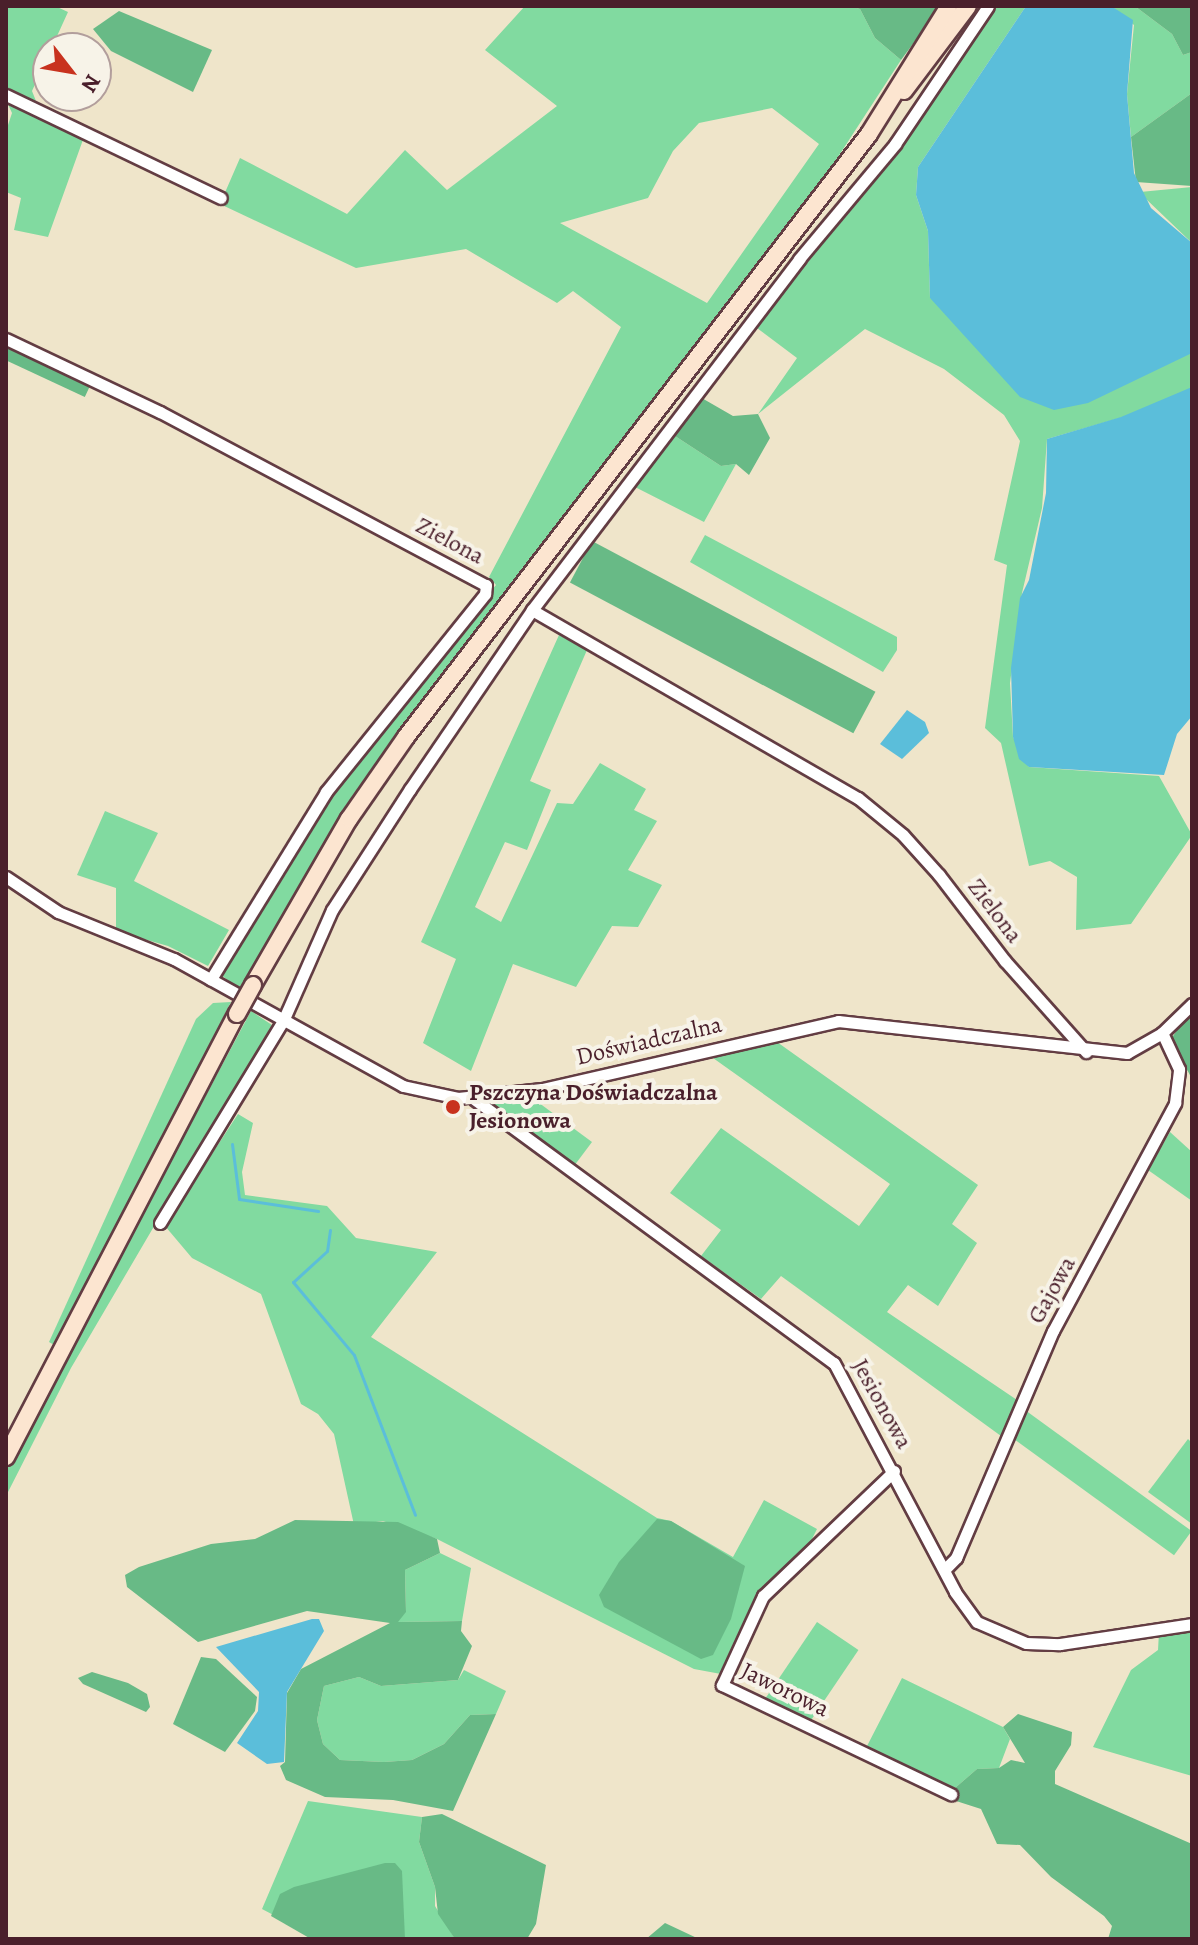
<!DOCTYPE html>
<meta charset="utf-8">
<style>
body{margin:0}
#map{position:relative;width:1198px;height:1945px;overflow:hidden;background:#efe5ca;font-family:Alegreya,serif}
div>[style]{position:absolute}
.green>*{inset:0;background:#81daa0;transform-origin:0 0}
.forest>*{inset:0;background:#68ba86;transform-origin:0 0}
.water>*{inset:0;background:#5bbeda}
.stream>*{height:3px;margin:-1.5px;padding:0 1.5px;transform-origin:1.5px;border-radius:1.5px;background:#5bbeda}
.roads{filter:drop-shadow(2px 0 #633d43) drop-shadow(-2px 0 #633d43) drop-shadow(0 2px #633d43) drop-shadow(0 -2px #633d43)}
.street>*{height:11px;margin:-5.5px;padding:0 5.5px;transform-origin:5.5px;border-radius:5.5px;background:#fff}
.secondary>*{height:16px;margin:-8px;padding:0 8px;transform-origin:8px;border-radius:8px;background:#fce5d0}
.bridges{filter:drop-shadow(2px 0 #633d43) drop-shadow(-2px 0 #633d43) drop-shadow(0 2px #633d43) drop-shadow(0 -2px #633d43)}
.secondary-bridge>*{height:16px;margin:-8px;padding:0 8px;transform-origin:8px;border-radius:8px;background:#fce5d0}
.dots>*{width:22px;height:22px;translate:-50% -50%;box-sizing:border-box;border:4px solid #f7f3e8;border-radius:50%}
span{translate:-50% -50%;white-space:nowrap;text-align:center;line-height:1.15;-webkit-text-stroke:8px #f7f3e8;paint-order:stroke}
.street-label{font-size:24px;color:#4a1f2b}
.poi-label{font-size:24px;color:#4a1f2b;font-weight:700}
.left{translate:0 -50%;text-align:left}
.frame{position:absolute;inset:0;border:8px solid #4a1f2b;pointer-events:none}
.north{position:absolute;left:32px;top:32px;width:80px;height:80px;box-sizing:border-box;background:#f7f3e8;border:2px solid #b29e9c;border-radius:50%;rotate:121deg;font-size:22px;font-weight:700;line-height:32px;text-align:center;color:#4a1f2b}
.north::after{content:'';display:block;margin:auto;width:28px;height:36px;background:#c8321e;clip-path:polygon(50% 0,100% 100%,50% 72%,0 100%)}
</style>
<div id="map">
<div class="green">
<div style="clip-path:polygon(6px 6px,55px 6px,68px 12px,32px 91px,36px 101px,6px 88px)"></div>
<div style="clip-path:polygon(evenodd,525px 6px,850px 6px,860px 9px,875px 38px,901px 60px,834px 163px,504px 592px,335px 824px,239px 989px,220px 974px,324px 806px,417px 678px,496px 585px,489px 577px,621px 327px,573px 291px,557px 303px,466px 249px,356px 268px,220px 204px,240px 158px,347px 214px,405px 150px,447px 190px,557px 106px,485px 50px,525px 6px,772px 108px,819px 144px,707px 303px,560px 223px,648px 198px,673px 151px,699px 123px,772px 108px)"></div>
<div style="clip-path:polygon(997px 6px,1026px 6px,918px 167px,916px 195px,928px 231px,930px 298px,1192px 353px,1192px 388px,1137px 413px,1047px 439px,1042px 508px,1022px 593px,1010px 683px,1013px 737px,1029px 767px,1159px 776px,1192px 835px,1131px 924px,1076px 930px,1077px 877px,1050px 861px,1029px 866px,1001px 743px,985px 728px,1007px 565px,994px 560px,1020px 441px,1004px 415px,944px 369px,865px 329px,758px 414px,797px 358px,753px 325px,872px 185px)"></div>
<div style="clip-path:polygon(1111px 6px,1136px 7px,1172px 34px,1183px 55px,1192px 52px,1192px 93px,1131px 137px,1127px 94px,1134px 25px)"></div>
<div style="clip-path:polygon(6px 100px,84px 137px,48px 237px,14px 230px,21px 198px,6px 192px,6px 131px,12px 113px)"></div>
<div style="clip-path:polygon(1136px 182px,1140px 192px,1192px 187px,1192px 243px,1145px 198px,1132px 196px)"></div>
<div style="clip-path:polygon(675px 436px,721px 466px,736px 464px,704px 522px,633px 486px)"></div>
<div style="clip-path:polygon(705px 535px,897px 637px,897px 650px,883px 672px,690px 562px)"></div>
<div style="clip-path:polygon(559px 635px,587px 650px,530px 781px,551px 790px,527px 850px,505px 842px,475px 907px,501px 922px,557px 803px,573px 804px,600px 763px,646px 789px,634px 810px,657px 821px,628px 870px,662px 885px,638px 927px,612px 926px,576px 987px,513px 964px,471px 1071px,423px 1043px,456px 959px,421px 942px)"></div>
<div style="clip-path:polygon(105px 811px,158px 833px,134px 881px,229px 930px,208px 966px,168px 946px,116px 931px,116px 888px,77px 875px)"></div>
<div style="clip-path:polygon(231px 1002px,56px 1346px,49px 1342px,196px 1019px,213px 1003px)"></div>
<div style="clip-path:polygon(251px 1011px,272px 1025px,71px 1368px,6px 1496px,6px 1470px)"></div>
<div style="clip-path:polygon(777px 1042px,978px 1185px,952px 1224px,977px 1243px,938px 1306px,908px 1285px,887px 1312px,1017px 1400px,1001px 1436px,781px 1276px,761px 1299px,701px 1256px,721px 1230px,670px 1193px,721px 1128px,859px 1226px,890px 1184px,713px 1058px)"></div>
<div style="clip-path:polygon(531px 1097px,592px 1142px,574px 1166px,489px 1104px)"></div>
<div style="clip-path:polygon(238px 1114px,253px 1123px,242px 1172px,245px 1195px,327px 1206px,356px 1238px,437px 1252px,371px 1337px,657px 1518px,671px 1521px,733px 1557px,764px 1500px,817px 1529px,808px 1547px,761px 1593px,721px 1674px,694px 1669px,437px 1539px,383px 1521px,354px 1525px,334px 1434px,318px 1414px,301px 1404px,261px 1294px,192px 1258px,165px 1226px)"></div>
<div style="clip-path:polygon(1170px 1132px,1192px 1152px,1192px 1201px,1148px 1170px)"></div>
<div style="left:1025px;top:1410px;width:206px;height:30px;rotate:36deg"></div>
<div style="clip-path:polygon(1188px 1439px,1192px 1443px,1192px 1524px,1148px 1492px)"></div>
<div style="clip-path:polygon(440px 1553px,471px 1568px,462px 1621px,397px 1622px,406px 1611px,405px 1570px)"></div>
<div style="left:817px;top:1622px;width:50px;height:93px;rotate:34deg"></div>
<div style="clip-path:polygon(1192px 1628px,1192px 1776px,1093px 1747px,1131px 1670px,1158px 1650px,1159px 1632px)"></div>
<div style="clip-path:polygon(464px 1670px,506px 1691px,496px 1714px,470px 1715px,444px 1744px,412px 1760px,384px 1762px,340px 1760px,323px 1744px,317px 1720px,324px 1686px,359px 1677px,381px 1686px,458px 1680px)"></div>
<div style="clip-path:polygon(902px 1678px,1003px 1727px,1010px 1739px,999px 1768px,977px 1769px,955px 1788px,866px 1748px)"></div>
<div style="clip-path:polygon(308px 1801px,422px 1817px,419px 1842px,435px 1887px,435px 1906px,455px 1939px,319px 1939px,262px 1909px)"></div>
</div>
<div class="forest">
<div style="clip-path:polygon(850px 6px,941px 6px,901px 60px,875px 38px,860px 9px)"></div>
<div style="clip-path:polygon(1192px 6px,1192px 52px,1183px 55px,1172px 34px,1136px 7px)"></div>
<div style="clip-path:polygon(119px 11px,212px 50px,193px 92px,111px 51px,93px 29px)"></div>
<div style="clip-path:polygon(1192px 93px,1192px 186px,1136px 182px,1131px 137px)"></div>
<div style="left:6px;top:346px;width:93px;height:13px;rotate:25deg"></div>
<div style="clip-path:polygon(700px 397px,733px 416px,758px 414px,770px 438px,749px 475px,736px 464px,721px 466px,675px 436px)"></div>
<div style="left:592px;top:541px;width:321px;height:47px;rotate:28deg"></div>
<div style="clip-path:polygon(1192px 1008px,1192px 1079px,1171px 1039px)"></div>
<div style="clip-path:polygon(657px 1519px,671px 1521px,745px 1566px,731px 1619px,713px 1655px,701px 1659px,604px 1607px,599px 1595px,619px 1562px)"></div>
<div style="clip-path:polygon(295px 1520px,398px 1522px,437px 1539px,440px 1553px,405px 1570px,406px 1612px,398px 1622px,462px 1621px,461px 1631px,472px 1646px,458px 1680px,381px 1686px,359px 1677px,324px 1686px,317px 1720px,323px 1744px,340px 1760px,384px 1762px,412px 1760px,444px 1744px,470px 1715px,496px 1714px,453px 1811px,393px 1800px,325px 1797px,286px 1780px,280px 1766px,285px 1762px,287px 1693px,301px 1669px,390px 1623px,307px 1611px,198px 1642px,127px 1587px,125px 1575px,139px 1567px,211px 1544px,255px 1539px)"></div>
<div style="clip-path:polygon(201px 1657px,216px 1659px,257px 1697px,255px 1711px,225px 1752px,173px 1724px)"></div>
<div style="clip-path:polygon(92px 1672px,128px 1683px,147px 1694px,150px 1707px,146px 1712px,83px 1684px,78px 1678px)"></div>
<div style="clip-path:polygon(1018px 1714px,1072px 1732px,1071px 1745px,1055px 1771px,1055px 1784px,1192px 1844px,1192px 1939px,1108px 1939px,1112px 1926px,1104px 1916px,1051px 1877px,1020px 1845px,997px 1844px,981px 1809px,953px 1800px,955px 1788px,977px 1769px,999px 1768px,1011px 1760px,1025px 1763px,1003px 1727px)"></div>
<div style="clip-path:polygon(442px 1814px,546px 1865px,536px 1924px,527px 1939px,455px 1939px,438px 1914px,435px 1887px,419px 1842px,422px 1817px)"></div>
<div style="clip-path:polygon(385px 1863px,395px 1863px,402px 1871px,405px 1939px,311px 1939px,271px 1916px,280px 1894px,294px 1887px)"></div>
<div style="clip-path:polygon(665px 1923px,699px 1939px,646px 1939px)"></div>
</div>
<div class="water">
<div style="clip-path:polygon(1026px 6px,1111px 6px,1133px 20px,1127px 94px,1134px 173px,1151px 208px,1192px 243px,1192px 353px,1088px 403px,1054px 410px,1020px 397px,930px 298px,928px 231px,916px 195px,918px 167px)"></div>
<div style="clip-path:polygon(1192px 387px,1192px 716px,1177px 734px,1164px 775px,1029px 767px,1019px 759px,1013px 737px,1011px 668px,1020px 598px,1029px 580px,1046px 493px,1047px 439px,1121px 417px)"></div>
<div style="clip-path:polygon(907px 710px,925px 722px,929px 733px,902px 759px,880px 744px)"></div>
<div style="clip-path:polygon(312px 1619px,319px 1619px,324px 1631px,287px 1692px,284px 1762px,267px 1764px,237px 1743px,258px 1711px,259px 1692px,216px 1647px)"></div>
</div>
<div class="stream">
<div style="left:232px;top:1144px;width:55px;rotate:82.7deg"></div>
<div style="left:239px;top:1199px;width:80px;rotate:8.6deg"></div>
<div style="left:330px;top:1230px;width:21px;rotate:98deg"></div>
<div style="left:327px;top:1251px;width:46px;rotate:137.6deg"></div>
<div style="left:293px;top:1282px;width:95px;rotate:50.1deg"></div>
<div style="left:354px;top:1355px;width:171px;rotate:69.1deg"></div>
</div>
<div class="roads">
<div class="street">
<div style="left:6px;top:95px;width:238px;rotate:25.6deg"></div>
<div style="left:6px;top:339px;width:170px;rotate:25.4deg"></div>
<div style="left:160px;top:412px;width:369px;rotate:28deg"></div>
<div style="left:486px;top:585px;width:9px;rotate:96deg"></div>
<div style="left:485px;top:594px;width:254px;rotate:128.8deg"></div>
<div style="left:326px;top:792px;width:220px;rotate:121.6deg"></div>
<div style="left:532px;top:610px;width:376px;rotate:30deg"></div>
<div style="left:858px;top:798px;width:58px;rotate:39.4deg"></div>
<div style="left:903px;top:835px;width:54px;rotate:48deg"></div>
<div style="left:939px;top:875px;width:108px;rotate:52.5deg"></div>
<div style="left:1005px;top:961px;width:122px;rotate:48.3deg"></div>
<div style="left:6px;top:877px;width:63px;rotate:33.9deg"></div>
<div style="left:58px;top:912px;width:125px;rotate:22.1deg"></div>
<div style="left:174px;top:959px;width:262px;rotate:29deg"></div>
<div style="left:403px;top:1086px;width:56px;rotate:12.3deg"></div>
<div style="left:458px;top:1098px;width:84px;rotate:-6.1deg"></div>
<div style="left:542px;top:1089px;width:304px;rotate:-12.9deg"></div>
<div style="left:838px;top:1021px;width:291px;rotate:6.3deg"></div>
<div style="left:1127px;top:1053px;width:40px;rotate:-29.7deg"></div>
<div style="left:1162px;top:1033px;width:42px;rotate:-44deg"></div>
<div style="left:474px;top:1099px;width:446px;rotate:36.3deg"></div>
<div style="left:834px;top:1363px;width:259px;rotate:62.1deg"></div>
<div style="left:955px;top:1592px;width:37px;rotate:54deg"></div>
<div style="left:977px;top:1622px;width:53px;rotate:23.2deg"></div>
<div style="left:1026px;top:1643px;width:34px;rotate:2deg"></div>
<div style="left:1060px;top:1644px;width:134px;rotate:-8.6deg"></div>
<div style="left:160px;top:1223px;width:237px;rotate:-58.7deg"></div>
<div style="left:283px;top:1021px;width:121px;rotate:-66.2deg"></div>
<div style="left:332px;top:910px;width:144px;rotate:-57.2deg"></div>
<div style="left:410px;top:789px;width:217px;rotate:-55.7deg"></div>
<div style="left:532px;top:610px;width:441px;rotate:-52.7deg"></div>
<div style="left:799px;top:259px;width:150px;rotate:-50.1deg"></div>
<div style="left:895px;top:144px;width:166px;rotate:-56deg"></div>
<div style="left:894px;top:1471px;width:181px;rotate:136.3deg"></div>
<div style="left:763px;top:1596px;width:98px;rotate:114.7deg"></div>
<div style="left:722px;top:1685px;width:254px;rotate:25.5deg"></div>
<div style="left:945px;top:1569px;width:16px;rotate:-45deg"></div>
<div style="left:956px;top:1558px;width:247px;rotate:-66.9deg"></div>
<div style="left:1053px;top:1331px;width:259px;rotate:-61.8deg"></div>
<div style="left:1175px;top:1103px;width:34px;rotate:-83deg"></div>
<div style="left:1179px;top:1069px;width:40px;rotate:-115deg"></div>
</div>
<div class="secondary">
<div style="left:904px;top:91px;width:106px;rotate:-53deg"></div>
<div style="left:253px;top:985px;width:192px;rotate:-60deg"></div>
<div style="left:349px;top:819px;width:100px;rotate:-55.2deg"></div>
<div style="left:406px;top:737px;width:760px;rotate:-52.48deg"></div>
<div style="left:869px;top:134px;width:151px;rotate:-58deg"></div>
<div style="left:6px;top:1457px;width:500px;rotate:-62.5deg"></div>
</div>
</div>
<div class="bridges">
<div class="secondary-bridge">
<div style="left:237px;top:1014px;width:33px;rotate:-61deg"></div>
</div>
</div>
<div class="dots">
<div style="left:453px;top:1107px;background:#c8321e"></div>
</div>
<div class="street-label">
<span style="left:450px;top:541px;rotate:28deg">Zielona</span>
<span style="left:995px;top:911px;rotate:53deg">Zielona</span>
<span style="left:649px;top:1041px;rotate:-13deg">Doświadczalna</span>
<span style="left:1052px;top:1290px;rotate:-61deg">Gajowa</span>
<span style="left:882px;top:1404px;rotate:61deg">Jesionowa</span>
<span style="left:785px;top:1690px;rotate:26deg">Jaworowa</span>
</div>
<div class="poi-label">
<span class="left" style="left:469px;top:1107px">Pszczyna Doświadczalna<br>Jesionowa</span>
</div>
<div class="frame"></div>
<div class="north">N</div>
</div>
